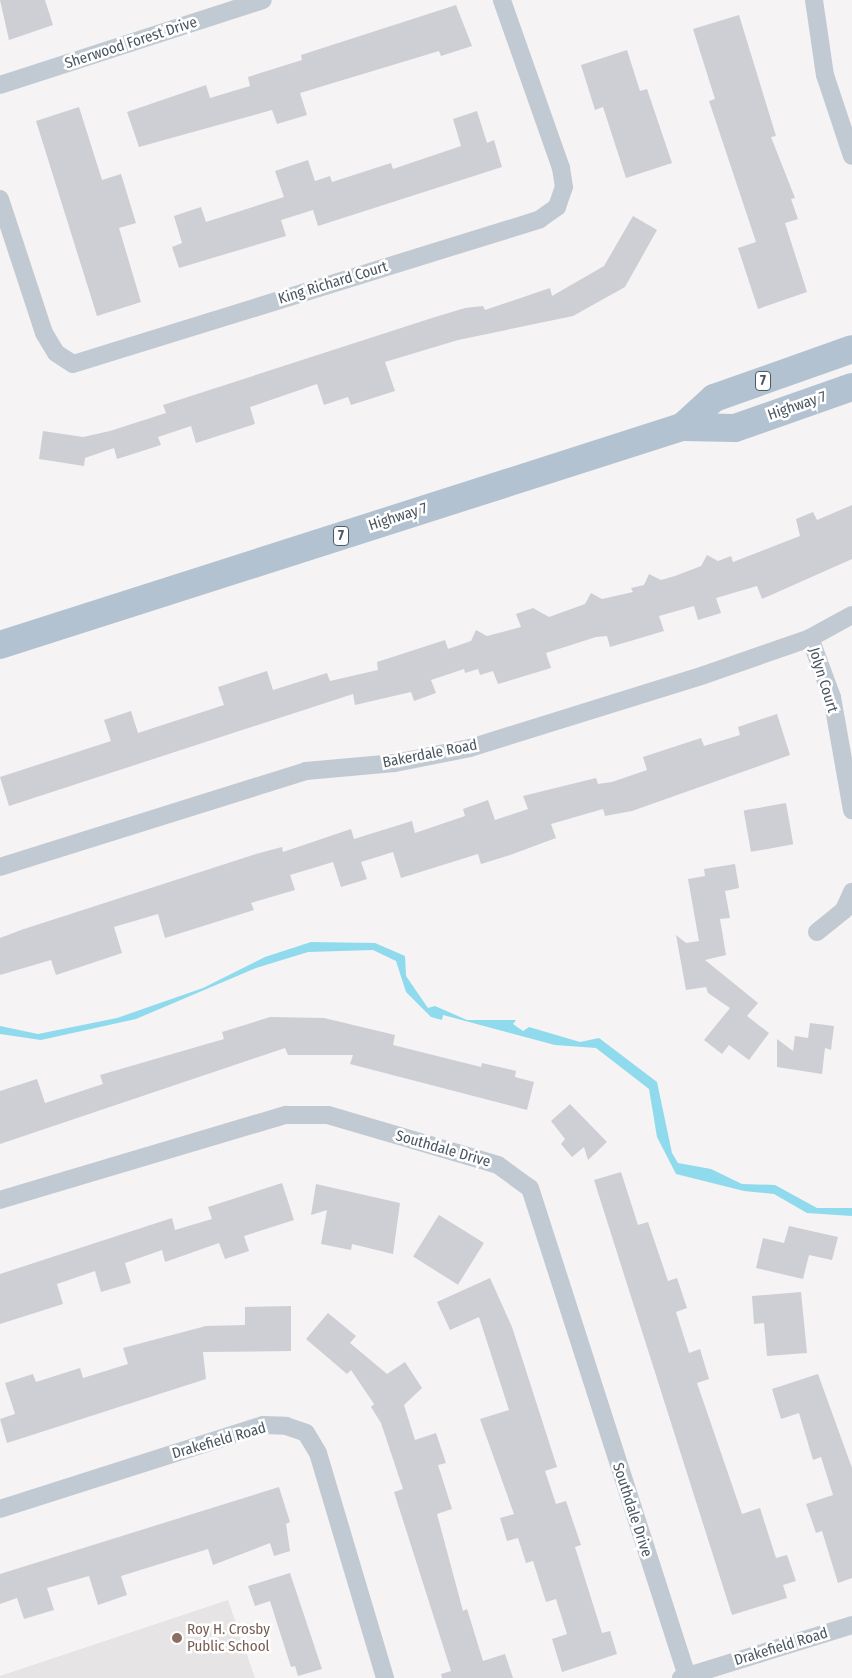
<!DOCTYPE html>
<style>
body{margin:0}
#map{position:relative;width:852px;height:1678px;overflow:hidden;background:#f5f3f3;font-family:"Fira Sans Condensed",sans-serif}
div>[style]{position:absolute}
.education>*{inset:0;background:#e6e4e5}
.water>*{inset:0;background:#90daee}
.building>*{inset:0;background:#cdcfd5;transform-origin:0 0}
.street>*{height:18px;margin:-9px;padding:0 9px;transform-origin:9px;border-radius:9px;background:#c1cad2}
.primary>*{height:28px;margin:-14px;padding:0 14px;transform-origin:14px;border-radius:14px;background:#b3c2d1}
.dots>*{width:14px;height:14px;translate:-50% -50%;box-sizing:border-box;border:2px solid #fff;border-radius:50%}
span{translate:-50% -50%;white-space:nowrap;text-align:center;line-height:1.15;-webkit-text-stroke:5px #fff;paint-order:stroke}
.shield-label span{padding:1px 4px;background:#fff;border:1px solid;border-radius:4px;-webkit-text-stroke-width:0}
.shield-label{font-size:14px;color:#4a5661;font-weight:700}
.street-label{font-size:15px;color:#4a5661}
.education-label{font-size:15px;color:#785e54}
.left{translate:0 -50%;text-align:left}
</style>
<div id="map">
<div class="education">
<div style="clip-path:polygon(228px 1600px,255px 1678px,0 1678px,0 1676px)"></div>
</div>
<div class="water">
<div style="clip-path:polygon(311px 942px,375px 943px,405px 956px,406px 976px,428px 1008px,435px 1006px,467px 1020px,516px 1020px,513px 1024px,523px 1031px,529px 1027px,580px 1042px,599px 1038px,657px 1082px,672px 1153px,678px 1163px,711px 1169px,742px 1184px,775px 1185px,817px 1208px,852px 1208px,852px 1216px,807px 1213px,774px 1194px,744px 1191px,676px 1174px,657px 1137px,649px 1089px,596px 1048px,555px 1045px,443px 1015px,442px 1020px,431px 1017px,406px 992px,396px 961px,373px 950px,308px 952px,256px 968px,136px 1019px,41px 1040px,0 1034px,0 1026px,38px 1034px,117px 1018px,203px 988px,265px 957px)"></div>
</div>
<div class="building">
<div style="clip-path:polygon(0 0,45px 0,53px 25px,9px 40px)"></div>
<div style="clip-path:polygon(456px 5px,472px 46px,441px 56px,439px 51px,300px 93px,307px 115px,277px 124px,272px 110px,139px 147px,127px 112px,206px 85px,210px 98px,250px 86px,248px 77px,302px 60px,301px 55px)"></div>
<div style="clip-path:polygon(739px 15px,776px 136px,771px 137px,795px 198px,791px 199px,798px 219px,785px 223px,807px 292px,758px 309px,738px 248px,756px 242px,709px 101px,715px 99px,693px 29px)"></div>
<div style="clip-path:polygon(627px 50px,640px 91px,647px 89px,672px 163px,626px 178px,603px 107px,595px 110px,581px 65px)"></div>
<div style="clip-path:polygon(79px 107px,102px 180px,121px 174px,136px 223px,119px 228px,141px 302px,97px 316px,36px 121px)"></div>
<div style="clip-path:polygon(477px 111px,487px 143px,494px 140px,502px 167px,318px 226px,313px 210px,281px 220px,286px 236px,179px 268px,172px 247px,182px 243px,174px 216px,201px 207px,206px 222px,284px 197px,275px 171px,308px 160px,315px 181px,330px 176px,332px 182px,391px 163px,393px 169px,461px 146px,453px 119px)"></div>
<div style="clip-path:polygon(633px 216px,657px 230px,625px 287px,573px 316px,458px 340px,385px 362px,395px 391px,351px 405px,348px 397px,324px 405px,317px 384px,250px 407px,255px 424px,196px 443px,191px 426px,158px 437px,161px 445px,117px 459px,114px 448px,85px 458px,84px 466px,39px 459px,43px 431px,83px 437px,110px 431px,166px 413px,163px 405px,432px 318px,465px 308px,483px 306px,485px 310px,550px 288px,552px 296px,604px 266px)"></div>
<div style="clip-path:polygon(852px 505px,852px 559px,762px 599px,757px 586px,716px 598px,721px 613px,698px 620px,694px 606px,659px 616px,664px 631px,610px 647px,607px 636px,596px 637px,546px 653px,551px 668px,498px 684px,493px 671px,480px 675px,478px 669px,465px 673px,464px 669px,431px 680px,436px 693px,414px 701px,411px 692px,355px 705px,353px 694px,9px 806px,0 777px,111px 741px,104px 720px,131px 711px,138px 733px,224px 705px,218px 687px,267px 671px,273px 690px,327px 673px,330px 681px,378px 670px,377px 662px,445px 640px,448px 649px,471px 641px,476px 630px,487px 636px,521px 627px,516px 614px,533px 608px,549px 617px,585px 604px,591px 593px,602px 599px,633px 592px,631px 588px,644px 585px,649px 574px,661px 580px,675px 576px,701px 566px,707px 555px,718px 561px,731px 556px,733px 562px,800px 536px,796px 519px,813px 512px,817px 520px)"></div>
<div style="clip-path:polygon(777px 714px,790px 755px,632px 811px,605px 816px,603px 809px,551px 824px,556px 838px,507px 856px,481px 864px,478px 854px,401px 878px,393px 852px,361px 862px,367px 879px,341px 887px,333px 862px,290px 875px,295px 890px,251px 903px,254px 910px,165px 938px,158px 914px,114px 927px,122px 953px,56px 975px,51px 960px,0 975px,0 938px,21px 930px,256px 854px,282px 847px,283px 852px,351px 829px,354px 839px,412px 821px,415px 833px,465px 816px,463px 809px,488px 800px,495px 820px,528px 809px,523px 796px,596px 778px,598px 784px,612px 782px,647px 770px,643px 757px,701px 738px,704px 746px,740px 735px,738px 727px)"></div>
<div style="left:786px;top:803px;width:42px;height:43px;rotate:80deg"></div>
<div style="clip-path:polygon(735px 864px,739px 888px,725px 891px,730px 918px,720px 919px,726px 955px,705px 960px,758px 1003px,747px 1016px,769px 1033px,749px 1060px,729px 1045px,722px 1054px,704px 1040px,730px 1008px,708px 993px,706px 987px,686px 990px,676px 935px,686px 943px,699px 941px,688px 879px,705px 876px,704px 869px)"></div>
<div style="clip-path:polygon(270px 1017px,324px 1018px,395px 1035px,393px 1045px,481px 1067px,482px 1063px,516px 1071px,515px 1077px,534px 1082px,527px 1110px,350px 1064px,353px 1055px,288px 1055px,285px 1048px,0 1144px,0 1091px,37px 1079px,45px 1103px,103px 1084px,100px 1075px,224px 1039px,222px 1032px)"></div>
<div style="clip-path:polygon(810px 1023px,834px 1026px,831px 1050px,825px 1048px,822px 1074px,777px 1067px,777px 1039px,793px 1051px,795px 1036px,808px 1038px)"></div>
<div style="clip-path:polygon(570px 1104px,607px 1142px,588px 1160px,584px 1147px,572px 1157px,561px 1144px,565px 1139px,551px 1121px)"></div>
<div style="clip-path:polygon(621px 1172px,638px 1225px,648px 1222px,668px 1281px,677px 1278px,687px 1308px,676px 1312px,689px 1353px,700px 1349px,709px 1379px,697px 1383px,742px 1514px,760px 1508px,776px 1558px,787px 1555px,796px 1581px,783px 1585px,787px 1598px,732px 1615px,594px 1180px)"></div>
<div style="clip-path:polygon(282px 1183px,294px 1220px,244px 1236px,249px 1251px,225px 1259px,219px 1243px,165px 1262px,162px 1250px,125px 1263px,131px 1283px,101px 1292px,95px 1271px,57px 1284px,63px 1304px,0 1324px,0 1274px,172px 1218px,175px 1230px,212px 1219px,208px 1207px)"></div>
<div style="clip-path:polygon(316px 1184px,400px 1203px,393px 1254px,352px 1244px,351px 1250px,321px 1244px,327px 1210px,311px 1215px)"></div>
<div style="left:439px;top:1215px;width:53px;height:49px;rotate:32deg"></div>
<div style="clip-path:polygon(789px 1226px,838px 1237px,832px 1260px,809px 1255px,803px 1279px,756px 1268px,763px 1238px,784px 1243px)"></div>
<div style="clip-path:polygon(490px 1278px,512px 1327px,557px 1467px,545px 1471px,556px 1504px,566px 1501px,581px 1545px,575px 1547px,602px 1633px,610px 1631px,617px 1654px,562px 1672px,552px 1639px,567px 1634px,556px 1599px,546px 1602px,533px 1561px,526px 1563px,518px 1538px,507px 1541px,500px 1518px,514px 1514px,480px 1419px,509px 1410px,479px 1317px,450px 1330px,437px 1302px)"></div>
<div style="clip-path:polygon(801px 1292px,807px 1353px,767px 1356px,764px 1323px,754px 1324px,752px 1296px)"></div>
<div style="clip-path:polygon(291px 1306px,291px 1351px,203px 1352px,206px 1379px,7px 1443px,0 1419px,15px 1414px,5px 1383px,33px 1374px,36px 1382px,80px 1368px,83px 1378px,128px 1364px,123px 1348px,206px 1326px,245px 1325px,245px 1307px)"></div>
<div style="clip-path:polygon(328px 1313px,356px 1336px,350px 1343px,387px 1374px,405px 1362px,422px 1388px,404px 1405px,415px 1440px,436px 1433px,446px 1463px,438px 1465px,452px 1509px,437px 1514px,463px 1611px,467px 1609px,483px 1661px,505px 1654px,513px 1678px,442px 1678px,441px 1674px,451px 1671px,394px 1492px,403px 1489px,381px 1423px,371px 1407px,374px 1404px,351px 1370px,347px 1374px,306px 1339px)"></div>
<div style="clip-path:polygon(818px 1374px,852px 1468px,852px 1578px,838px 1583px,822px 1531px,816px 1533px,806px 1504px,833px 1495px,821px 1457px,813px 1460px,799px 1413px,781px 1419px,772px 1389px)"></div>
<div style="clip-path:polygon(279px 1487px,290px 1522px,286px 1524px,290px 1551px,274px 1556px,270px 1543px,213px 1565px,208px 1549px,121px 1576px,127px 1595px,98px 1605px,89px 1576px,47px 1588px,54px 1610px,24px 1619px,17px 1598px,0 1604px,0 1574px)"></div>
<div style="clip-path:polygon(290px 1573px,322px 1669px,298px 1676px,295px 1666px,291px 1667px,270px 1601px,255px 1606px,248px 1586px)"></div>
</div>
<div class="street">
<div style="left:814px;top:0;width:76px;rotate:81.7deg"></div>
<div style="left:825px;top:75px;width:85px;rotate:71.6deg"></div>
<div style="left:0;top:85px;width:276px;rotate:-17.9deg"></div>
<div style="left:0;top:199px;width:141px;rotate:71.8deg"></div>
<div style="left:44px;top:333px;width:23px;rotate:59deg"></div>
<div style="left:56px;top:353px;width:20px;rotate:33deg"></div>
<div style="left:73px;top:364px;width:489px;rotate:-17.2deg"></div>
<div style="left:540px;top:219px;width:21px;rotate:-35deg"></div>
<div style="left:557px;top:207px;width:21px;rotate:-71deg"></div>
<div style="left:564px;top:187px;width:19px;rotate:-99deg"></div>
<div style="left:561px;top:168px;width:178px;rotate:-109.4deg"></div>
<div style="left:810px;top:638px;width:63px;rotate:69.6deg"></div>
<div style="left:832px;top:697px;width:115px;rotate:80deg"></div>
<div style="left:0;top:867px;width:321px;rotate:-17.4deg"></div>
<div style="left:306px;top:771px;width:89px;rotate:-5.1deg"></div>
<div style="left:395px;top:763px;width:76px;rotate:-11.3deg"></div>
<div style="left:470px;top:748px;width:245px;rotate:-17.3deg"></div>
<div style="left:704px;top:675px;width:112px;rotate:-19.2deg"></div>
<div style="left:810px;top:638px;width:48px;rotate:-28.7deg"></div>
<div style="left:817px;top:932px;width:35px;rotate:-39deg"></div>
<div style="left:844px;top:910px;width:20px;rotate:-66deg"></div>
<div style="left:0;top:1200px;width:298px;rotate:-16.6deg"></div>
<div style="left:286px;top:1115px;width:42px"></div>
<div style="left:328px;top:1115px;width:177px;rotate:16.4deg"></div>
<div style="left:498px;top:1165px;width:39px;rotate:36deg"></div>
<div style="left:530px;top:1188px;width:513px;rotate:72.17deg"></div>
<div style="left:0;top:1509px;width:276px;rotate:-17.7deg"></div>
<div style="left:263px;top:1425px;width:23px;rotate:2deg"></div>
<div style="left:286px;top:1426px;width:21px;rotate:19deg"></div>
<div style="left:306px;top:1433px;width:23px;rotate:59deg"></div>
<div style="left:318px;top:1453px;width:235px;rotate:73.4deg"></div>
<div style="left:681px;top:1678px;width:179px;rotate:-17.2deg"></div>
</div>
<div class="primary">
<div style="left:682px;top:427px;width:43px;rotate:-42.2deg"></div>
<div style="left:714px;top:398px;width:146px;rotate:-19.5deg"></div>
<div style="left:0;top:645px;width:716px;rotate:-17.73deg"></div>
<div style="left:682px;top:427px;width:53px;rotate:1.1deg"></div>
<div style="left:735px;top:428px;width:124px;rotate:-19.3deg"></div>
</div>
<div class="dots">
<div style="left:177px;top:1638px;background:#8d6e63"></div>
</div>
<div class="shield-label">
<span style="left:763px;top:381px">7</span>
<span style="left:341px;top:536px">7</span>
</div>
<div class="street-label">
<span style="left:131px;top:43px;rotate:-18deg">Sherwood Forest Drive</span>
<span style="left:333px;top:283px;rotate:-17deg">King Richard Court</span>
<span style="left:797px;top:406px;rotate:-19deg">Highway 7</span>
<span style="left:398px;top:517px;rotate:-18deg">Highway 7</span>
<span style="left:823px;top:680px;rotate:73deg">Jolyn Court</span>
<span style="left:430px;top:754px;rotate:-11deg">Bakerdale Road</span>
<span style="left:443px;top:1149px;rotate:16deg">Southdale Drive</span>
<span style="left:219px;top:1441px;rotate:-16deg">Drakefield Road</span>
<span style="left:632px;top:1510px;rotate:72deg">Southdale Drive</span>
<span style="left:781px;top:1647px;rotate:-17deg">Drakefield Road</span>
</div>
<div class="education-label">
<span class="left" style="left:187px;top:1638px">Roy H. Crosby<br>Public School</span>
</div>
</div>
